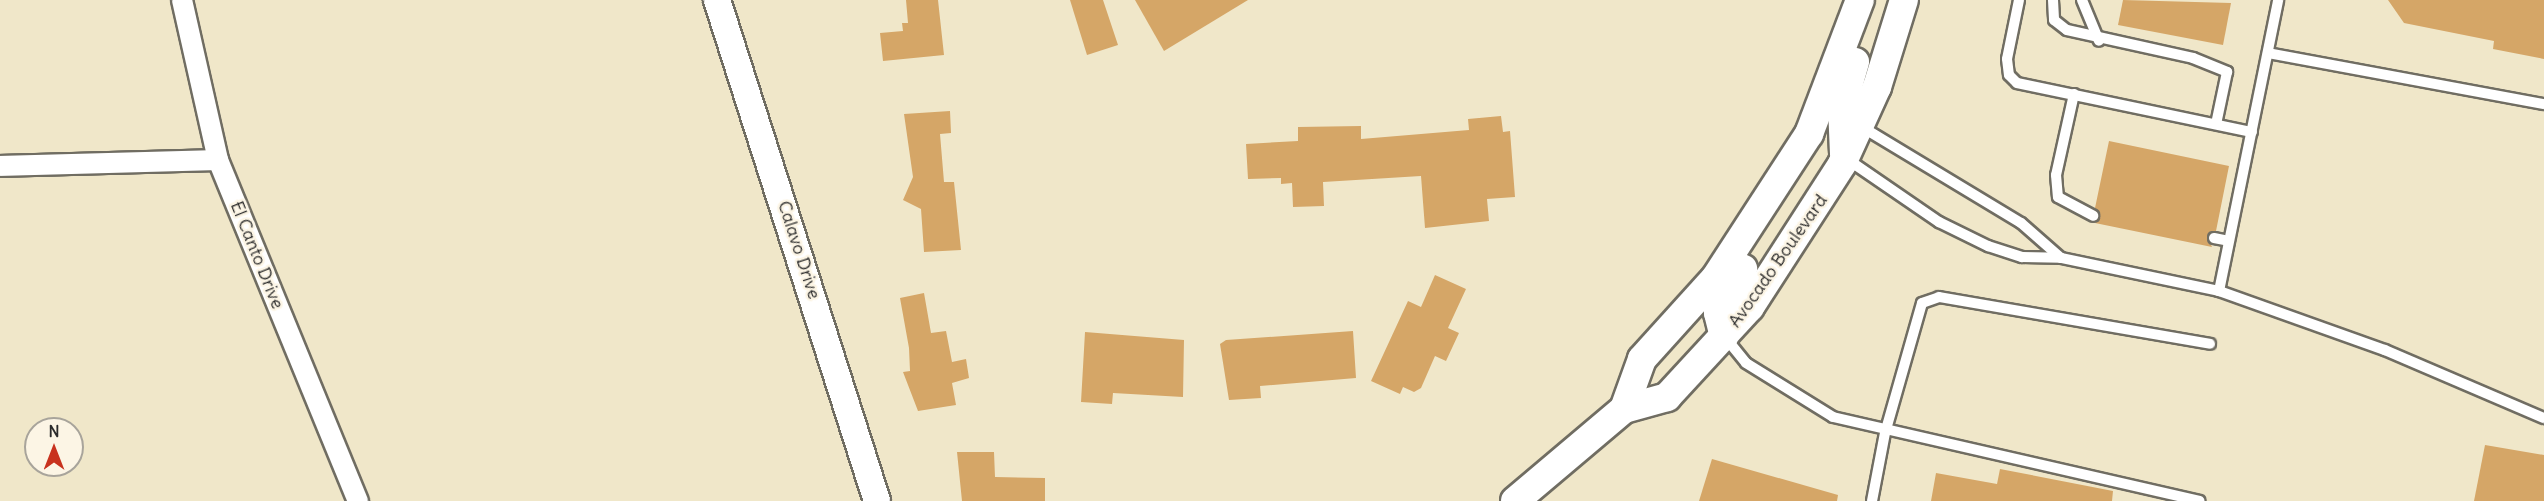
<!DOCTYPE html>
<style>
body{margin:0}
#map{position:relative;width:2544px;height:501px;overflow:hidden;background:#f0e7c9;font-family:Delius,sans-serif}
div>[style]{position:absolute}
.building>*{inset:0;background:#d5a667}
.roads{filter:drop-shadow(2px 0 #706d62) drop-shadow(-2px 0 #706d62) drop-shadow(0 2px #706d62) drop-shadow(0 -2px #706d62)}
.service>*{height:10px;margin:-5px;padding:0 5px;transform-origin:5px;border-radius:5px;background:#fff}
.minor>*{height:20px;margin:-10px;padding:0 10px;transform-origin:10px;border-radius:10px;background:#fff}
.tertiary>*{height:26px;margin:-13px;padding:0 13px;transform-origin:13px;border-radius:13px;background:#fff}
.secondary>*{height:28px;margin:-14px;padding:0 14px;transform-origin:14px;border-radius:14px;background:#fff}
span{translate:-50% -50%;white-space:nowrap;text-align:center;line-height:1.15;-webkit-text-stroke:5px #fcf5e5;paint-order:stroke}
.street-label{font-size:18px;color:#2b2b2b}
.north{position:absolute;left:24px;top:417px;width:60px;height:60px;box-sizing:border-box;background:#fcf5e5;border:2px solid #a8a49b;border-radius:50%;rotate:0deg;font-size:16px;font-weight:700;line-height:24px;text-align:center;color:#2b2b2b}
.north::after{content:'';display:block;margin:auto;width:21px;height:27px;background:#c8321e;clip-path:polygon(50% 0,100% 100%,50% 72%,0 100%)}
</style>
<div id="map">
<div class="building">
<div style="clip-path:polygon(906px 0,938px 0,944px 55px,883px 61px,880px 33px,903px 31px,902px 23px,908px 23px)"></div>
<div style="clip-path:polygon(1070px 0,1103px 0,1118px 45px,1087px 55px)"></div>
<div style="clip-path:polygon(1135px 0,1248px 0,1164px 51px)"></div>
<div style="clip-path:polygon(2123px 0,2231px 3px,2223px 45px,2118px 25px)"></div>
<div style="clip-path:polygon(2388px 0,2544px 0,2544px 59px,2493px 49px,2494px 41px,2404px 23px)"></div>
<div style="clip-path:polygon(950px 111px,951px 133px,940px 134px,944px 182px,954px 182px,961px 250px,924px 252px,921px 209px,903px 200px,913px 177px,904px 114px)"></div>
<div style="clip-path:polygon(1501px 116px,1503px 132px,1510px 131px,1515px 197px,1487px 199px,1489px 221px,1425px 228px,1421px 176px,1323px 182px,1324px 206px,1293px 207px,1292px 183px,1281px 184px,1281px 178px,1248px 179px,1246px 144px,1298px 141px,1298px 127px,1361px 126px,1361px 139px,1469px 130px,1468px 119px)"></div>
<div style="clip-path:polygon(2109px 141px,2229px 166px,2216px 231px,2207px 236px,2212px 247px,2095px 223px,2100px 216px,2095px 208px)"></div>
<div style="clip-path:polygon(1435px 275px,1466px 289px,1448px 328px,1459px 333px,1446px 361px,1435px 356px,1421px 388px,1414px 392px,1403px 387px,1400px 394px,1371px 381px,1408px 301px,1421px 307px)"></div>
<div style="clip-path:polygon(924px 293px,931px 333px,946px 331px,952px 362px,966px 359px,969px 378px,952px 383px,956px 405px,918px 411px,903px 372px,910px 371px,909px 348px,900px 298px)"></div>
<div style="clip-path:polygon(1353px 331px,1356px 378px,1260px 386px,1261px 398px,1229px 400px,1220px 344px,1226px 340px)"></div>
<div style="clip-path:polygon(1085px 332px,1184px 340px,1183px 397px,1113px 393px,1112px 404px,1081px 402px)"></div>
<div style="clip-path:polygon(2485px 445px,2544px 455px,2544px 501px,2474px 501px)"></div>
<div style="clip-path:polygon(957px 452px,994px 452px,995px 477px,1045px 478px,1045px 501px,962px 501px)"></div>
<div style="clip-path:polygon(1712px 459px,1838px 495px,1837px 501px,1699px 501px)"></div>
<div style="clip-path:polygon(2000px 469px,2113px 491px,2112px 501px,1931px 501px,1936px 473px,1997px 484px)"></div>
</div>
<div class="roads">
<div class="service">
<div style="left:2019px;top:0;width:60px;rotate:101.5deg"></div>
<div style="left:2007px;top:59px;width:16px;rotate:83deg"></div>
<div style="left:2009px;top:75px;width:11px;rotate:45deg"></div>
<div style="left:2017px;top:83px;width:240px;rotate:11.8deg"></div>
<div style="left:2053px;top:0;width:20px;rotate:87deg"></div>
<div style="left:2054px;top:20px;width:16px;rotate:38deg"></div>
<div style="left:2067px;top:30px;width:129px;rotate:12.5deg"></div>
<div style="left:2193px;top:58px;width:37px;rotate:22deg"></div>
<div style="left:2227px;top:72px;width:53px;rotate:101.9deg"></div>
<div style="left:2082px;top:0;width:44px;rotate:67.5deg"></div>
<div style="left:2268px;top:53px;width:281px;rotate:10.5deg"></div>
<div style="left:2074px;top:94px;width:83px;rotate:102.5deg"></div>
<div style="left:2056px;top:175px;width:22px;rotate:85deg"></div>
<div style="left:2058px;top:197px;width:40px;rotate:28deg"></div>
<div style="left:1847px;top:159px;width:112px;rotate:34.4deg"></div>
<div style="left:1939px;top:222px;width:55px;rotate:26.1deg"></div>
<div style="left:1988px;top:246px;width:36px;rotate:18deg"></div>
<div style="left:2022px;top:257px;width:39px;rotate:1deg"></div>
<div style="left:2061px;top:258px;width:53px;rotate:-138.8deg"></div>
<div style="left:2021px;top:223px;width:188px;rotate:-148.9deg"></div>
<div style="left:2214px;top:238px;width:15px;rotate:11deg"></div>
<div style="left:2061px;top:258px;width:161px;rotate:11.8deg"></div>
<div style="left:2219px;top:291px;width:176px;rotate:19.6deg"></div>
<div style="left:2385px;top:350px;width:173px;rotate:23.2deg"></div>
<div style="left:2219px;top:291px;width:297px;rotate:-78.5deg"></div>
<div style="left:1725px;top:337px;width:33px;rotate:51deg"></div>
<div style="left:1746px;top:363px;width:102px;rotate:31.8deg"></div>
<div style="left:1833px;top:417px;width:376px;rotate:12.9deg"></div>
<div style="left:1872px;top:501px;width:69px;rotate:-79.2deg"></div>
<div style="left:1885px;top:433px;width:135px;rotate:-74.1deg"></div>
<div style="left:1922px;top:303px;width:18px;rotate:-19deg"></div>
<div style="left:1939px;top:297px;width:275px;rotate:9.8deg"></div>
</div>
<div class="minor">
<div style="left:182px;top:0;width:164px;rotate:77.3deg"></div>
<div style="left:218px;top:160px;width:369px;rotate:67.7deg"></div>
<div style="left:0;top:166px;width:218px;rotate:-1.6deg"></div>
</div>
<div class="tertiary">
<div style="left:717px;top:0;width:526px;rotate:72.29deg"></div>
</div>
<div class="secondary">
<div style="left:1844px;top:154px;width:47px;rotate:-92.4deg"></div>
<div style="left:1842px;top:107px;width:47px;rotate:-73.9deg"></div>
<div style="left:1724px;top:337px;width:25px;rotate:-104deg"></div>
<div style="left:1718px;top:313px;width:51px;rotate:-60.4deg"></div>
<div style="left:1624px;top:409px;width:53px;rotate:-70.2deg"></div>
<div style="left:1642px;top:359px;width:110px;rotate:-47.9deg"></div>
<div style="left:1716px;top:277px;width:171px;rotate:-57deg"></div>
<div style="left:1809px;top:134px;width:143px;rotate:-69.2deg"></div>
<div style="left:1515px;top:501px;width:143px;rotate:-40.2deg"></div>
<div style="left:1624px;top:409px;width:45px;rotate:-15.6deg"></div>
<div style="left:1667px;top:397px;width:122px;rotate:-47.3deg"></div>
<div style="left:1750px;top:307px;width:170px;rotate:-57.2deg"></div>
<div style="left:1842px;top:164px;width:85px;rotate:-65.6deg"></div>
<div style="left:1877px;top:87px;width:91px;rotate:-72.8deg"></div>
</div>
</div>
<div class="street-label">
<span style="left:799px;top:250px;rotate:72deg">Calavo Drive</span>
<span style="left:257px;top:255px;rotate:68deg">El Canto Drive</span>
<span style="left:1778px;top:261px;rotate:-55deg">Avocado Boulevard</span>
</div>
<div class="north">N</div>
</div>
